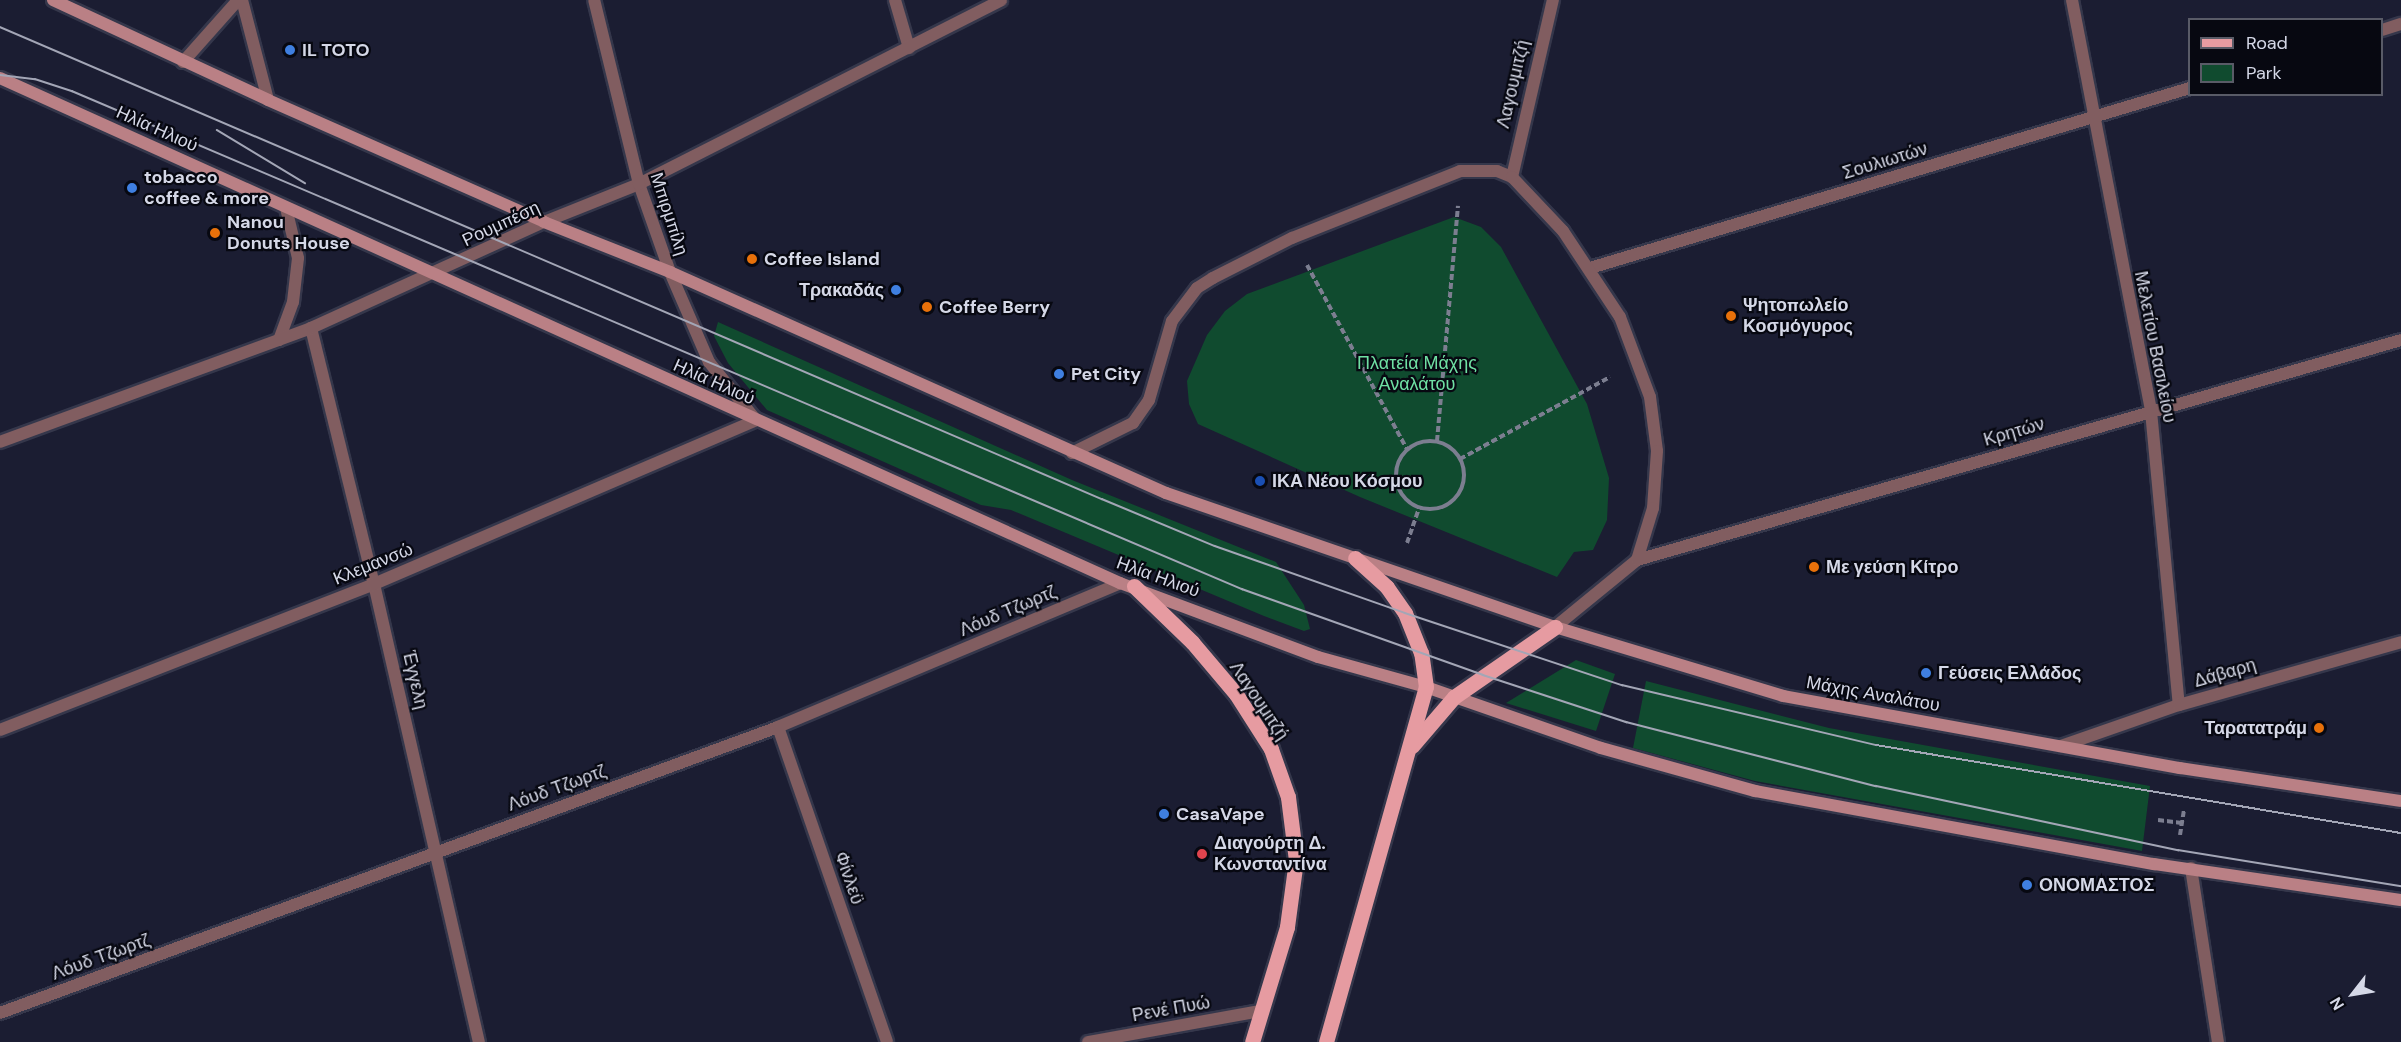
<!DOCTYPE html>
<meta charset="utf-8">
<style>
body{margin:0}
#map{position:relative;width:2401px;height:1042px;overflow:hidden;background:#1b1d32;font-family:"DM Sans",sans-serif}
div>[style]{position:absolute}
.green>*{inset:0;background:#104b2f}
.path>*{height:4px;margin-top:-2px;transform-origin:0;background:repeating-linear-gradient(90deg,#7c7e90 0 6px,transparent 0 9px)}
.path>.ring{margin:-2px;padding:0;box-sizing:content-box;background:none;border:4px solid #7c7e90;border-radius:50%}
.roads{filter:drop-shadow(2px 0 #35374b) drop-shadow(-2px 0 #35374b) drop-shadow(0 2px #35374b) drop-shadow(0 -2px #35374b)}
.street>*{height:12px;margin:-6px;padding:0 6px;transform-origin:6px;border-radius:6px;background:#815d60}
.secondary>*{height:12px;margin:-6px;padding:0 6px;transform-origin:6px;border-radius:6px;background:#ba8085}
.primary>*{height:15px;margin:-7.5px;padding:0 7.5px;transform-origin:7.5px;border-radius:7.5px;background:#e69ba1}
.tram>*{height:1.5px;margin:-0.75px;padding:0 0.75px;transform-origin:0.75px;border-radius:0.75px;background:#a3a6b6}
.dots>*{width:16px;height:16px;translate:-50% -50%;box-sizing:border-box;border:3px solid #070811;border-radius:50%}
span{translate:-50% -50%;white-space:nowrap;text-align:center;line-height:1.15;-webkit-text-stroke:4.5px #070811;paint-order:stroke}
.poi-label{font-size:18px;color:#d5d8e7;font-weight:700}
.left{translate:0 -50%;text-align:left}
.right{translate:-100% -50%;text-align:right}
.street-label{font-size:18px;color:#d5d8e7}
.park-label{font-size:18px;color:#6fe0a3}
.legend{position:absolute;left:2188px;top:18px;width:195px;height:78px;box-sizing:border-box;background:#070811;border:2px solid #595b67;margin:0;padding:8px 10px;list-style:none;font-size:18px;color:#d5d8e7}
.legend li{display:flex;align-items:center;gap:12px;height:30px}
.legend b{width:30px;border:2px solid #595b67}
.north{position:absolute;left:2323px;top:964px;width:60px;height:60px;-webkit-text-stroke:4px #070811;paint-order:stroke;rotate:239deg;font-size:16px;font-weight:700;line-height:24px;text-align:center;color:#d5d8e7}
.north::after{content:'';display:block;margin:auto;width:21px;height:27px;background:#d5d8e7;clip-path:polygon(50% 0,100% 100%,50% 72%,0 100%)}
</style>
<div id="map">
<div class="green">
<div style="clip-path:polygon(1454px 217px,1481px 227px,1501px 247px,1587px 404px,1609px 478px,1607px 520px,1593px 550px,1574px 552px,1557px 577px,1360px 497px,1198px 424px,1189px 404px,1187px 381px,1207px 335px,1225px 311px,1247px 294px)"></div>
<div style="clip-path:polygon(718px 322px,1072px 480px,1276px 562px,1304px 605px,1310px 629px,1304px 631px,1264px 616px,1011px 510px,981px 505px,767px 410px,728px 363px,714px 336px)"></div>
<div style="clip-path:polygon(1576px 660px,1615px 674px,1596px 731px,1506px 703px)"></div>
<div style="clip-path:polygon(1646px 681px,1829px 728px,2150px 786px,2142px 851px,1755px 781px,1633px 748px)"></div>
</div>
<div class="path">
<div style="left:1307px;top:265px;width:209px;rotate:61.5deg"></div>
<div class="ring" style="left:1396px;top:441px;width:64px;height:64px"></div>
<div style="left:1437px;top:441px;width:236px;rotate:-84.9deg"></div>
<div style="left:1460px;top:459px;width:171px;rotate:-28.7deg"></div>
<div style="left:1407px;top:543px;width:37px;rotate:-71deg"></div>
<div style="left:2158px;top:820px;width:24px;rotate:7deg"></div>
<div style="left:2180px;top:835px;width:26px;rotate:-81deg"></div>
</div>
<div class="roads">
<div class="street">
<div style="left:242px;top:0;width:103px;rotate:75.4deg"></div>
<div style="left:895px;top:0;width:50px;rotate:73.7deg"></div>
<div style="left:2072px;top:0;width:419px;rotate:79.1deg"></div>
<div style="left:2151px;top:411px;width:295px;rotate:84.6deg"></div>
<div style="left:2382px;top:30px;width:20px;rotate:-18deg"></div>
<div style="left:183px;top:62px;width:83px;rotate:-48.4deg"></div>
<div style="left:1512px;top:177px;width:182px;rotate:-77deg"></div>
<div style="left:1590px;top:268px;width:626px;rotate:-16.7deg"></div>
<div style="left:311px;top:328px;width:264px;rotate:76.2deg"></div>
<div style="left:374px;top:584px;width:470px;rotate:77.1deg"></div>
<div style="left:279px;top:340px;width:40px;rotate:-69.8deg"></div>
<div style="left:293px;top:302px;width:44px;rotate:-83.5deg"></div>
<div style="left:298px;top:258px;width:51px;rotate:-103.5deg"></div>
<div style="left:0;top:442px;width:331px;rotate:-20.1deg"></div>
<div style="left:311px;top:328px;width:256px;rotate:-24.5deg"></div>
<div style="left:544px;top:222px;width:102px;rotate:-21.8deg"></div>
<div style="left:639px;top:184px;width:406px;rotate:-26.9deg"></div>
<div style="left:1072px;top:453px;width:68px;rotate:-26.2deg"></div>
<div style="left:1133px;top:423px;width:28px;rotate:-55deg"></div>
<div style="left:1149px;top:400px;width:82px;rotate:-73.8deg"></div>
<div style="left:1172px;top:321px;width:41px;rotate:-52.9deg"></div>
<div style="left:1197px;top:288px;width:19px;rotate:-32deg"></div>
<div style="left:1213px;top:278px;width:89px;rotate:-26.9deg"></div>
<div style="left:1292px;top:238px;width:181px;rotate:-21.7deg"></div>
<div style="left:1460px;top:171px;width:37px"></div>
<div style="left:1497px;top:171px;width:16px;rotate:22deg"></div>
<div style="left:1512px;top:177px;width:74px;rotate:46.6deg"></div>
<div style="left:1563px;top:231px;width:103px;rotate:56.5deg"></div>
<div style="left:1620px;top:317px;width:85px;rotate:69.4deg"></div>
<div style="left:1650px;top:397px;width:54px;rotate:82.6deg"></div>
<div style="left:1657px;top:451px;width:57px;rotate:94deg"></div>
<div style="left:1653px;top:508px;width:54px;rotate:107.1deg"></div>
<div style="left:1637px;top:560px;width:106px;rotate:140.7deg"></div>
<div style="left:1637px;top:560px;width:795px;rotate:-16.06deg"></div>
<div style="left:778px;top:727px;width:333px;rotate:70.9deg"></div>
<div style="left:0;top:730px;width:401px;rotate:-21.3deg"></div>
<div style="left:374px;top:584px;width:416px;rotate:-23.2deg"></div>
<div style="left:756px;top:420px;width:75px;rotate:-129deg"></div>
<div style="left:709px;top:362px;width:98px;rotate:-113.4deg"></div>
<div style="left:670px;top:272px;width:93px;rotate:-109.4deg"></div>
<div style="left:639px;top:184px;width:189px;rotate:-103.7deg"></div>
<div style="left:2061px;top:746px;width:125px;rotate:-19.2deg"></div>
<div style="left:2179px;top:705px;width:231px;rotate:-15.8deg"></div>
<div style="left:2191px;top:868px;width:176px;rotate:81.2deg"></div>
<div style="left:0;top:1013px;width:829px;rotate:-20.18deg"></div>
<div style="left:778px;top:727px;width:371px;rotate:-22.8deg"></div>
<div style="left:1088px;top:1042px;width:176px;rotate:-10.2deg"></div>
</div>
<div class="secondary">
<div style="left:53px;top:0;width:237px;rotate:24.9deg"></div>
<div style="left:268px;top:100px;width:302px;rotate:23.8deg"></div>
<div style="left:544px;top:222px;width:136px;rotate:21.6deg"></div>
<div style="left:670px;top:272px;width:543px;rotate:24.02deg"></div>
<div style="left:1166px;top:493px;width:411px;rotate:19deg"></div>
<div style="left:1555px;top:627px;width:238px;rotate:16.8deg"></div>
<div style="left:1783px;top:696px;width:403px;rotate:10.3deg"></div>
<div style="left:2180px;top:768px;width:223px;rotate:8.5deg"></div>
<div style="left:0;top:78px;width:1229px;rotate:24.27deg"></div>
<div style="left:1120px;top:583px;width:211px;rotate:20.5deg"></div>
<div style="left:1318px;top:657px;width:112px;rotate:15.5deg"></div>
<div style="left:1426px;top:687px;width:185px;rotate:19.2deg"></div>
<div style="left:1601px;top:748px;width:160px;rotate:15.6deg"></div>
<div style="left:1755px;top:791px;width:406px;rotate:10.4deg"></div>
<div style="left:2154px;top:864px;width:250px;rotate:8.3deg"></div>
</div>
<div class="primary">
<div style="left:1134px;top:586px;width:81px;rotate:44deg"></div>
<div style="left:1192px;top:642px;width:68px;rotate:49.8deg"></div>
<div style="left:1236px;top:694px;width:65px;rotate:57.5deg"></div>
<div style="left:1271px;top:749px;width:51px;rotate:70.5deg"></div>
<div style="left:1288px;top:797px;width:64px;rotate:82.8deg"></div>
<div style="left:1296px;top:860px;width:68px;rotate:97.7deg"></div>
<div style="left:1287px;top:927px;width:120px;rotate:106.9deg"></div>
<div style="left:1412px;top:746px;width:65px;rotate:-49.4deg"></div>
<div style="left:1454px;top:697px;width:123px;rotate:-34.7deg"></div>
<div style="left:1326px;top:1042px;width:369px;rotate:-74.3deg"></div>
<div style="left:1426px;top:687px;width:34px;rotate:-98deg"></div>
<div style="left:1421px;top:653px;width:43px;rotate:-111.8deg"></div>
<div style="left:1405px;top:613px;width:32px;rotate:-125deg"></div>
<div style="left:1387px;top:587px;width:43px;rotate:-137.8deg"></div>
</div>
</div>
<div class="tram">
<div style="left:0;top:27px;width:1199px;rotate:23.19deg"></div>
<div style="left:1102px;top:499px;width:122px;rotate:22.6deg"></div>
<div style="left:1215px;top:546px;width:201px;rotate:19.4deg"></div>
<div style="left:1405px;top:613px;width:229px;rotate:18.4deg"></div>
<div style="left:1622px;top:685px;width:261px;rotate:13.3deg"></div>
<div style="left:1876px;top:745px;width:532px;rotate:9.52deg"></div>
<div style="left:0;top:75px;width:35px;rotate:7deg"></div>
<div style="left:35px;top:79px;width:39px;rotate:18deg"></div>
<div style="left:72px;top:91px;width:1272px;rotate:23.06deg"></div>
<div style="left:1242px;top:589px;width:256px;rotate:19.6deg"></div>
<div style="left:1483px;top:675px;width:151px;rotate:18.2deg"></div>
<div style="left:1626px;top:722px;width:258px;rotate:14.4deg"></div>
<div style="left:1876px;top:786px;width:309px;rotate:12deg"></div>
<div style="left:2178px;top:850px;width:226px;rotate:9.2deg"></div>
<div style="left:217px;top:130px;width:103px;rotate:31.1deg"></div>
</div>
<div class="dots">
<div style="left:290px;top:50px;background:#3f7fe0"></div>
<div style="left:132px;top:188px;background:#3f7fe0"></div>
<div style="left:215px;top:233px;background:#e8710a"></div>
<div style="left:752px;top:259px;background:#e8710a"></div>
<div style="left:896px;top:290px;background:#3f7fe0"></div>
<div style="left:927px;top:307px;background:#e8710a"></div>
<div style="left:1731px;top:316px;background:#e8710a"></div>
<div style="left:1059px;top:374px;background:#3f7fe0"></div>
<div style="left:1260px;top:481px;background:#1a4fb4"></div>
<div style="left:1814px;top:567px;background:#e8710a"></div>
<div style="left:1926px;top:673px;background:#3f7fe0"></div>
<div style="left:2319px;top:728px;background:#e8710a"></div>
<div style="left:1164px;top:814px;background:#3f7fe0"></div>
<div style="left:1202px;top:854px;background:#e0444e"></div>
<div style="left:2027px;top:885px;background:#3f7fe0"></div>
</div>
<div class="poi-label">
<span class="left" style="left:302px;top:50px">IL TOTO</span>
<span class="left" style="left:144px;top:188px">tobacco<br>coffee &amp; more</span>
<span class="left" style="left:227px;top:233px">Nanou<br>Donuts House</span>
<span class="left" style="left:764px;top:259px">Coffee Island</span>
<span class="right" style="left:884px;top:290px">Τρακαδάς</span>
<span class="left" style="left:1743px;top:316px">Ψητοπωλείο<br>Κοσμόγυρος</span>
<span class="left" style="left:939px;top:307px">Coffee Berry</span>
<span class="left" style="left:1071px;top:374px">Pet City</span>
<span class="left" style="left:1272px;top:481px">ΙΚΑ Νέου Κόσμου</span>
<span class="left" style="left:1826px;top:567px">Με γεύση Κίτρο</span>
<span class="left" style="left:1938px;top:673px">Γεύσεις Ελλάδος</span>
<span class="right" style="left:2307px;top:728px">Ταρατατράμ</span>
<span class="left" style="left:1176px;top:814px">CasaVape</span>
<span class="left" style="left:1214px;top:854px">Διαγούρτη Δ.<br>Κωνσταντίνα</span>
<span class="left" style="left:2039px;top:885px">ΟΝΟΜΑΣΤΟΣ</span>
</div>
<div class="street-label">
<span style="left:1513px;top:84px;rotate:-77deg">Λαγουμιτζή</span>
<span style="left:157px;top:129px;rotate:24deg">Ηλία Ηλιού</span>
<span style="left:1885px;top:161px;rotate:-17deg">Σουλιωτών</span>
<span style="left:669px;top:214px;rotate:72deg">Μπιρμπίλη</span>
<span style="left:501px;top:224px;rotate:-25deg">Ρουμπέση</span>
<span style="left:2155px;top:347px;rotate:79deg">Μελετίου Βασιλείου</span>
<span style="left:714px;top:382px;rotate:24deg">Ηλία Ηλιού</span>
<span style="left:2014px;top:432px;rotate:-16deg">Κρητών</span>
<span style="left:373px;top:564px;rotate:-22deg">Κλεμανσώ</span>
<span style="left:1158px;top:577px;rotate:20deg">Ηλία Ηλιού</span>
<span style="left:1008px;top:611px;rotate:-23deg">Λόυδ Τζωρτζ</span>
<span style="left:2225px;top:673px;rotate:-16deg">Δάβαρη</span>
<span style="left:415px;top:680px;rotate:77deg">Έγγελη</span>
<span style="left:1873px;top:694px;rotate:10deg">Μάχης Αναλάτου</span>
<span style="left:1259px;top:701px;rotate:56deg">Λαγουμιτζή</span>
<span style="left:557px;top:788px;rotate:-20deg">Λόυδ Τζωρτζ</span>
<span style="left:849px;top:878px;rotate:71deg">Φίνλεϋ</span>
<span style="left:101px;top:957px;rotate:-20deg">Λόυδ Τζωρτζ</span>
<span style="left:1171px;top:1009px;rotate:-10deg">Ρενέ Πυώ</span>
</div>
<div class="park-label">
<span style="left:1417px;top:374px">Πλατεία Μάχης<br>Αναλάτου</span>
</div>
<ul class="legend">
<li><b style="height:8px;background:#e69ba1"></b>Road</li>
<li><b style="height:16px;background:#104b2f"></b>Park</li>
</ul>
<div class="north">N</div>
</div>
